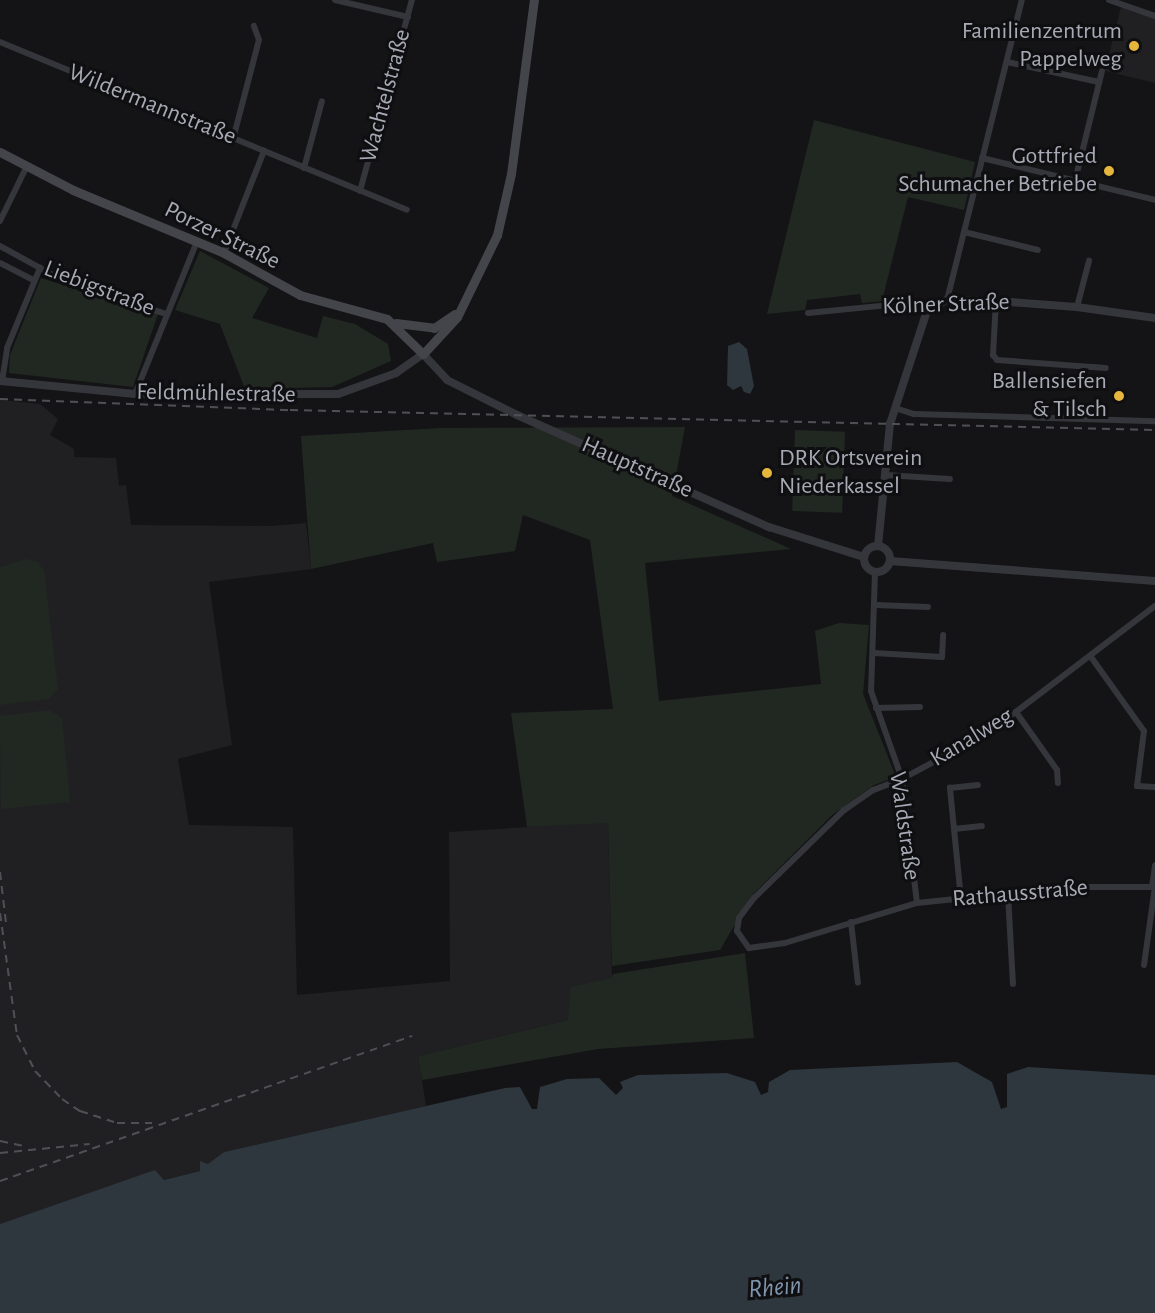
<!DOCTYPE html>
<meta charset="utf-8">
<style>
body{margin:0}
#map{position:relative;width:1155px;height:1313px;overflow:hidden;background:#141416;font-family:"Alegreya Sans",sans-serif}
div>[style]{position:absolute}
.built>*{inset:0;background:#202023}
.green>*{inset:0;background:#212822;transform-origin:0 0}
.water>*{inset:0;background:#2e363e}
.minor>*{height:6px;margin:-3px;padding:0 3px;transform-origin:3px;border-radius:3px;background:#35363b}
.tertiary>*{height:8px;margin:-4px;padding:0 4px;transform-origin:4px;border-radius:4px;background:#35363b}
.tertiary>.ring{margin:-4px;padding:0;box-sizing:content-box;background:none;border:8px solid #35363b;border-radius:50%}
.secondary>*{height:9px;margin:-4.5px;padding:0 4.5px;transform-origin:4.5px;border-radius:4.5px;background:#44454a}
.rail>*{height:2px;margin-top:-1px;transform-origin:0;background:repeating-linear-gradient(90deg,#4f5055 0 8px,transparent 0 14px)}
.dots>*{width:16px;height:16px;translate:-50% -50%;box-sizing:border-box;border:3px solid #0f0f11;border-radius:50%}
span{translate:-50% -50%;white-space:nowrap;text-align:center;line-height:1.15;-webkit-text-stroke:6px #0f0f11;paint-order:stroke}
.poi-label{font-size:24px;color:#a7aab5}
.right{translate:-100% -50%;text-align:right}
.left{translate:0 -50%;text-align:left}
.street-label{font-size:24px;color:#a7aab5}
.water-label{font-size:26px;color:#8096ae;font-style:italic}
</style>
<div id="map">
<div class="built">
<div style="clip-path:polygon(1121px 7px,1155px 18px,1155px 83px,1105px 71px)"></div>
<div style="clip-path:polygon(0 400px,40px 404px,58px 419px,50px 435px,74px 449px,74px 457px,116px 458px,119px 486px,126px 485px,131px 525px,272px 526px,306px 523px,311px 569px,209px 582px,232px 745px,178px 759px,189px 825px,293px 827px,297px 995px,450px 981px,449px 832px,608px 822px,612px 978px,568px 1020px,418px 1056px,426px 1106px,224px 1152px,200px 1171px,164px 1180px,155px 1171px,0 1224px)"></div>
</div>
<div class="green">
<div style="clip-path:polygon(814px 120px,975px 162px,964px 210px,908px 197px,882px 301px,862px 303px,860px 294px,807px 300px,805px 310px,767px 314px)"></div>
<div style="clip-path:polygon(200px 251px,269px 288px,252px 318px,317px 338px,323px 316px,355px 324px,388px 344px,391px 361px,332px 387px,245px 389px,220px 324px,175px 310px)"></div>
<div style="clip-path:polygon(41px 278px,158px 314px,133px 387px,9px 373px,10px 355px)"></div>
<div style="clip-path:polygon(685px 427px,672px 496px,791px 549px,645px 563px,659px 701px,821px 684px,815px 631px,839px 623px,869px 625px,863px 694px,896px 777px,874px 785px,832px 815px,752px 895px,720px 950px,612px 966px,608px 823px,527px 827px,511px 713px,613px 709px,590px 540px,523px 515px,515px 551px,437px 562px,433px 543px,311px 569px,301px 436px,441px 428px)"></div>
<div style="left:795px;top:430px;width:50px;height:81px;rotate:2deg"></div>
<div style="clip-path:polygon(26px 559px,38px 562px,44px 571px,58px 689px,49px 699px,0 705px,0 567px)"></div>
<div style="clip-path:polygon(49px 710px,62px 718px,70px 802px,1px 809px,0 716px)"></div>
<div style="clip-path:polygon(745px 953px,754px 1038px,598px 1049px,422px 1080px,418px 1056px,568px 1020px,571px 987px,612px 978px,613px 974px)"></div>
</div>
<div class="water">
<div style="clip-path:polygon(739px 342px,747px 349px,754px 386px,750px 394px,744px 392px,741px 386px,733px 390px,727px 385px,728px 346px)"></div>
<div style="clip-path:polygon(957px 1062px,992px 1082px,1001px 1109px,1007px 1107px,1007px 1074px,1028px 1067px,1155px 1075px,1155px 1313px,0 1313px,0 1224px,155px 1170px,164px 1180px,200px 1171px,200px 1161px,208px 1164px,224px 1152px,505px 1088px,520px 1087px,532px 1109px,537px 1109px,540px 1087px,567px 1079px,599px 1078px,616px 1095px,623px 1088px,620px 1082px,638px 1075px,727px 1073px,755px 1082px,761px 1095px,768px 1092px,769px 1082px,790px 1070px)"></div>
</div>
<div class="minor">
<div style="left:335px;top:0;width:75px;rotate:13.1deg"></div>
<div style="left:1109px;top:0;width:49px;rotate:19.2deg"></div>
<div style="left:0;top:42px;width:440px;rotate:22.4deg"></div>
<div style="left:1007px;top:62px;width:94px;rotate:12.3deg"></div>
<div style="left:233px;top:139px;width:102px;rotate:-75.3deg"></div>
<div style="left:259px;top:40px;width:15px;rotate:-110deg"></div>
<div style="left:982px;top:158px;width:178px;rotate:13.6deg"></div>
<div style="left:304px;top:168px;width:69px;rotate:-75deg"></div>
<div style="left:1075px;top:181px;width:113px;rotate:-76.2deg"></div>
<div style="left:360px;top:191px;width:198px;rotate:-74.8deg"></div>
<div style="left:0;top:221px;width:61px;rotate:-63.9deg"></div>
<div style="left:964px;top:232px;width:76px;rotate:13.7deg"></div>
<div style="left:0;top:246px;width:73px;rotate:28.7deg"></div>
<div style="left:64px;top:281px;width:107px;rotate:17.9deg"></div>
<div style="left:224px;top:253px;width:110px;rotate:-68.6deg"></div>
<div style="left:0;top:263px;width:39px;rotate:27deg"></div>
<div style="left:947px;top:300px;width:309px;rotate:-76deg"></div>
<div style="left:996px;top:301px;width:54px;rotate:93.2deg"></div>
<div style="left:993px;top:355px;width:6px;rotate:51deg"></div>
<div style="left:997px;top:360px;width:109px;rotate:4.2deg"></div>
<div style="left:1077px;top:307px;width:48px;rotate:-75.4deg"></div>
<div style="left:808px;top:313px;width:91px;rotate:-5.6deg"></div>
<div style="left:899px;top:304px;width:29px;rotate:14deg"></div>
<div style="left:2px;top:381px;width:33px;rotate:-81deg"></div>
<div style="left:7px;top:348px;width:87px;rotate:-67.6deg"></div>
<div style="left:135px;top:394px;width:165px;rotate:-67.9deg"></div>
<div style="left:895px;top:408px;width:20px;rotate:18deg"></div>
<div style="left:914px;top:414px;width:241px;rotate:1.7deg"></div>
<div style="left:885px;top:475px;width:65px;rotate:3.5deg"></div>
<div style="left:875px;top:572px;width:119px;rotate:91.9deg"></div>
<div style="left:871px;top:691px;width:93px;rotate:70.6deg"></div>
<div style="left:902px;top:779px;width:125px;rotate:83.1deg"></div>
<div style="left:876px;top:605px;width:52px;rotate:2.2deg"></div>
<div style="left:1155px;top:606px;width:175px;rotate:142.7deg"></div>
<div style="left:1016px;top:712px;width:65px;rotate:147.5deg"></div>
<div style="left:961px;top:747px;width:67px;rotate:151.5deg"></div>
<div style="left:902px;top:779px;width:31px;rotate:159deg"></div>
<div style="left:873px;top:790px;width:35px;rotate:145deg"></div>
<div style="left:844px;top:810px;width:126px;rotate:135.6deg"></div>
<div style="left:754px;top:898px;width:25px;rotate:127deg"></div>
<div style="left:739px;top:918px;width:13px;rotate:99deg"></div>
<div style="left:737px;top:931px;width:21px;rotate:55deg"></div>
<div style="left:749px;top:948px;width:36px;rotate:-8deg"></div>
<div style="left:785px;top:943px;width:138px;rotate:-16.9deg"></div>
<div style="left:917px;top:903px;width:155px;rotate:-5.9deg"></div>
<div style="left:1071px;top:887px;width:84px"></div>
<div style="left:874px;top:653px;width:68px;rotate:3.4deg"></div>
<div style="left:942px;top:657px;width:22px;rotate:-87deg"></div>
<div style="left:1091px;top:657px;width:91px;rotate:54.4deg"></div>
<div style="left:1144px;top:731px;width:55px;rotate:97.3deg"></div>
<div style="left:1137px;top:786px;width:18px;rotate:3deg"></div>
<div style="left:876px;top:708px;width:44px;rotate:-1.3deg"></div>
<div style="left:1016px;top:712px;width:71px;rotate:54.7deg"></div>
<div style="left:1057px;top:770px;width:13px;rotate:86deg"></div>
<div style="left:954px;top:829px;width:28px;rotate:-6deg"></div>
<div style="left:1152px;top:887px;width:22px;rotate:-82deg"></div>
<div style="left:1008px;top:895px;width:89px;rotate:86.8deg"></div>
<div style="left:961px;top:899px;width:112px;rotate:-95.7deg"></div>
<div style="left:950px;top:788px;width:28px;rotate:-6deg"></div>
<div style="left:851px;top:922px;width:61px;rotate:83.5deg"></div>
<div style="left:1144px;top:965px;width:79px;rotate:-82deg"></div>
</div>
<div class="tertiary">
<div style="left:0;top:381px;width:136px;rotate:5.5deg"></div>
<div style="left:135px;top:394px;width:203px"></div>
<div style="left:338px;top:394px;width:62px;rotate:-19.9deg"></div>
<div style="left:396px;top:373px;width:33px;rotate:-35deg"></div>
<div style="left:423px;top:354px;width:35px;rotate:47deg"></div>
<div style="left:447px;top:380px;width:78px;rotate:26.6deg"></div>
<div style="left:517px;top:415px;width:276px;rotate:24deg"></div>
<div style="left:769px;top:527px;width:100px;rotate:17.5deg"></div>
<div style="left:878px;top:546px;width:123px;rotate:-84.4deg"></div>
<div style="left:890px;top:424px;width:119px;rotate:-71.9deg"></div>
<div style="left:927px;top:311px;width:23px;rotate:-29deg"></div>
<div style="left:947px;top:300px;width:49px;rotate:1.2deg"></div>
<div style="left:996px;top:301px;width:81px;rotate:4.2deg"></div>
<div style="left:1077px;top:307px;width:79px;rotate:8deg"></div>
<div class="ring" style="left:864px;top:546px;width:18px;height:18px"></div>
<div style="left:890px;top:561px;width:266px;rotate:4.3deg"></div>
</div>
<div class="secondary">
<div style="left:0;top:152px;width:82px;rotate:27.5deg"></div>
<div style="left:73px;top:190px;width:164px;rotate:22.6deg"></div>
<div style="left:224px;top:253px;width:87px;rotate:28.9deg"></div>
<div style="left:300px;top:295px;width:90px;rotate:15.4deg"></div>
<div style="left:387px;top:319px;width:50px;rotate:44.2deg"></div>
<div style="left:423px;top:354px;width:50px;rotate:-47.4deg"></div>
<div style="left:457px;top:317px;width:91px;rotate:-64deg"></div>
<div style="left:497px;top:235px;width:63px;rotate:-77.1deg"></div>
<div style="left:511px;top:174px;width:176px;rotate:-82.5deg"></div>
<div style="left:396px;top:323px;width:38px;rotate:7deg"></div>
<div style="left:434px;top:328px;width:25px;rotate:-34deg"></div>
</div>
<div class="rail">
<div style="left:0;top:399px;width:290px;rotate:2.2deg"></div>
<div style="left:290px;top:410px;width:865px;rotate:1.32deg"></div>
<div style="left:0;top:872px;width:51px;rotate:83.3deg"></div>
<div style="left:0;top:913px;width:123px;rotate:82.1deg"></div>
<div style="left:17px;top:1035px;width:40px;rotate:63.4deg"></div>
<div style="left:35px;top:1071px;width:39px;rotate:46deg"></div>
<div style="left:62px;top:1099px;width:22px;rotate:34deg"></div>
<div style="left:80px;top:1111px;width:39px;rotate:18deg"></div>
<div style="left:117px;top:1123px;width:35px"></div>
<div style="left:0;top:1141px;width:24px;rotate:12deg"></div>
<div style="left:0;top:1153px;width:90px;rotate:-5.7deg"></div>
<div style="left:0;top:1181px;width:437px;rotate:-19.4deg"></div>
</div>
<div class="dots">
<div style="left:1134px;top:46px;background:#e6b63c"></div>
<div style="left:1109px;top:171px;background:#e6b63c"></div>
<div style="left:1119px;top:396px;background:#e6b63c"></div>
<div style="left:767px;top:473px;background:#e6b63c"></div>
</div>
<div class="poi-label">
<span class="right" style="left:1122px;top:46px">Familienzentrum<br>Pappelweg</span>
<span class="right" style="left:1097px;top:171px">Gottfried<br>Schumacher Betriebe</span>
<span class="right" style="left:1107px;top:396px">Ballensiefen<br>&amp; Tilsch</span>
<span class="left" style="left:779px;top:473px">DRK Ortsverein<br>Niederkassel</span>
</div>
<div class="street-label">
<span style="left:386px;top:96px;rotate:-75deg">Wachtelstraße</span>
<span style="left:152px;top:105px;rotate:22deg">Wildermannstraße</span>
<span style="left:222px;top:236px;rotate:26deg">Porzer Straße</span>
<span style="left:99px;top:289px;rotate:21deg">Liebigstraße</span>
<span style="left:946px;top:305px;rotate:-2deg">Kölner Straße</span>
<span style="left:216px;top:394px;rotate:1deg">Feldmühlestraße</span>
<span style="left:637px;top:468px;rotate:24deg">Hauptstraße</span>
<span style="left:972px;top:738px;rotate:-31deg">Kanalweg</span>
<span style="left:904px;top:826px;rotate:82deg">Waldstraße</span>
<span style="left:1020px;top:894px;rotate:-5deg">Rathausstraße</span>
</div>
<div class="water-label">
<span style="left:775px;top:1288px;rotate:-5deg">Rhein</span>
</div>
</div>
